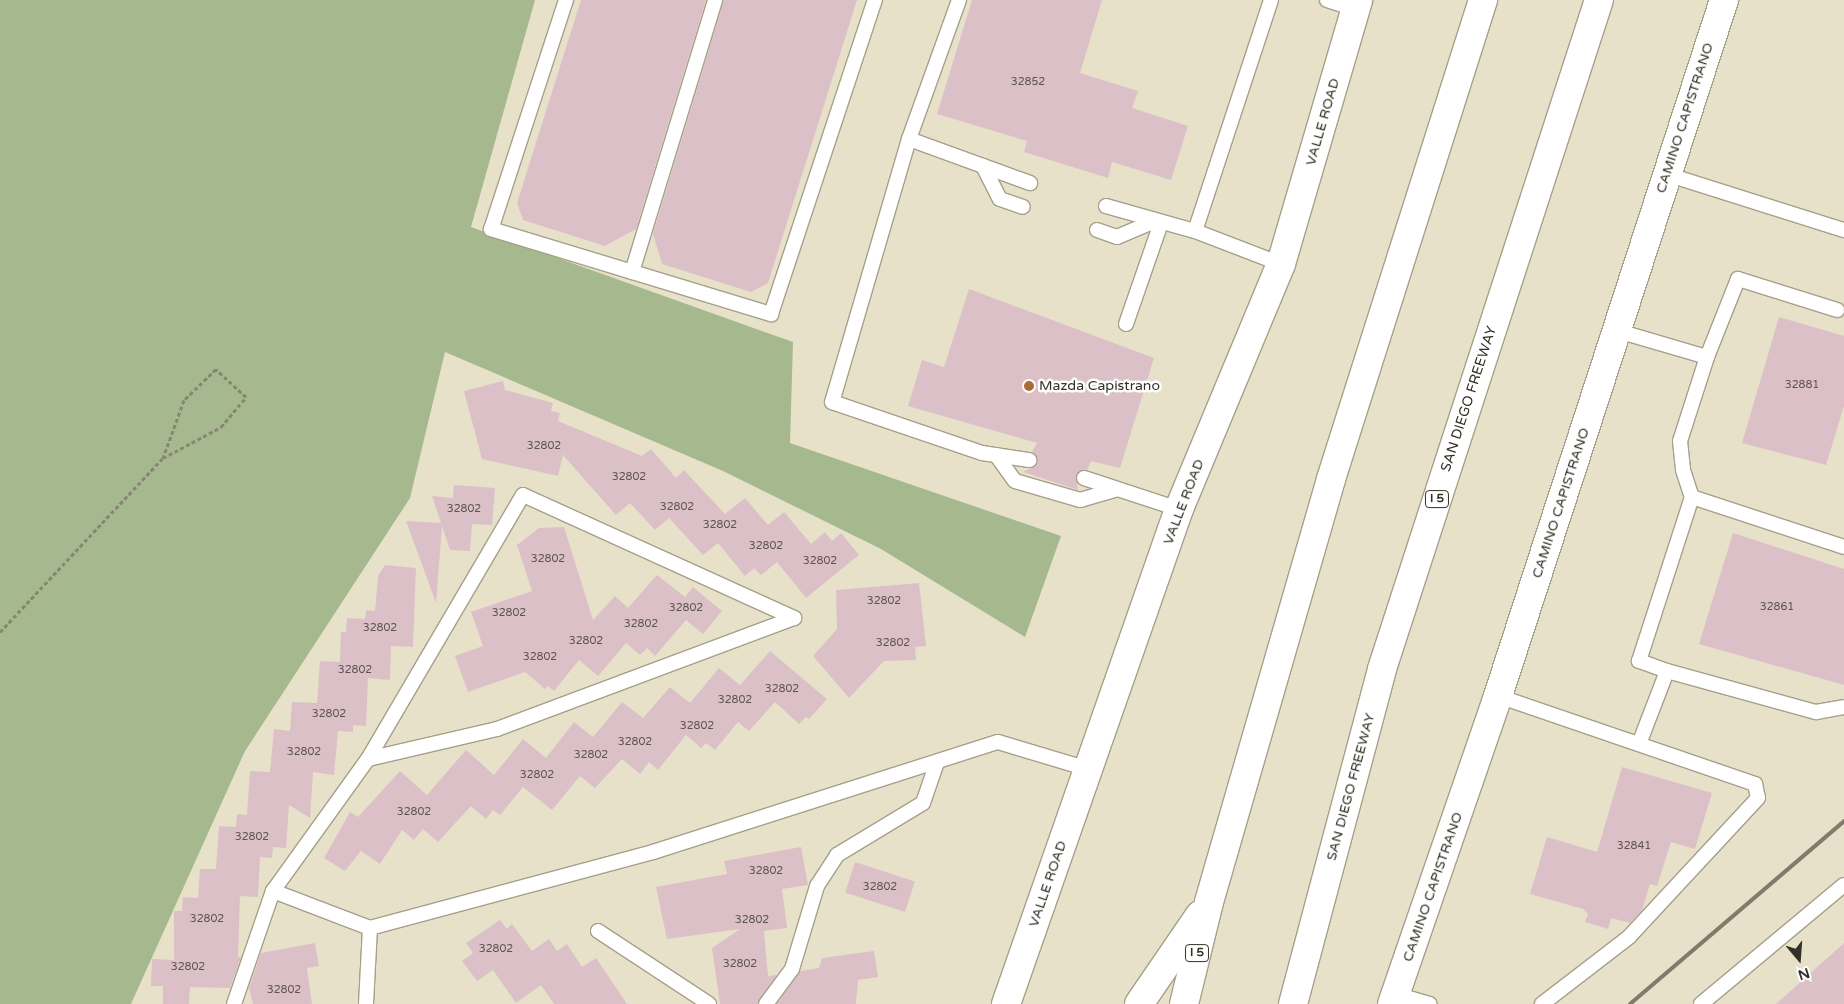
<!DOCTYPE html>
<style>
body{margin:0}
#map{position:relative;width:1844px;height:1004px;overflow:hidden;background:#e8e1ca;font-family:"Varela Round",sans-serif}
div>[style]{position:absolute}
.green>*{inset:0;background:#a6b98e}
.building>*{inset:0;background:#dbc0c8;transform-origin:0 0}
.path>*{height:3px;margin-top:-1.5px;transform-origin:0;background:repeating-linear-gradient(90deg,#898475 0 4px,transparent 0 6.5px)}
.roads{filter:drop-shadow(1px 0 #a69f89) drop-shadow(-1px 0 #a69f89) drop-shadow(0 1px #a69f89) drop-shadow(0 -1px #a69f89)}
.lane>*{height:14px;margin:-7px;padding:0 7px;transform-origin:7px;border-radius:7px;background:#fff}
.secondary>*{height:28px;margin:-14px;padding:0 14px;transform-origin:14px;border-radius:14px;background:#fff}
.highway>*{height:28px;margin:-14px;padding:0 14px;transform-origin:14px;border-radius:14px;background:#fff}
.rail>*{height:4px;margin:-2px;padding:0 2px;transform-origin:2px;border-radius:2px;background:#807b6c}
.dots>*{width:14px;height:14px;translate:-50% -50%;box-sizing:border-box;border:2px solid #fff;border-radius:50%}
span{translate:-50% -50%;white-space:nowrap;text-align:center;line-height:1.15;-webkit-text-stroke:5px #fff;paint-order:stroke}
.number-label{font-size:11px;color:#5d544f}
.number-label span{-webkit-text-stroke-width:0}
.shield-label span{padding:1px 4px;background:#fff;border:1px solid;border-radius:4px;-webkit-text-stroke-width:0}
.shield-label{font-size:12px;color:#333027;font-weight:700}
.street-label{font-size:14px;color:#333027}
.poi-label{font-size:14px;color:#333027}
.left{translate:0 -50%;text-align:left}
.north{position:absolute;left:1774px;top:934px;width:50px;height:50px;-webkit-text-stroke:4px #fff;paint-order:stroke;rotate:162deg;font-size:14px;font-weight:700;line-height:20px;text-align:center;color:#333027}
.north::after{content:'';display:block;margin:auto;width:18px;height:22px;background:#333027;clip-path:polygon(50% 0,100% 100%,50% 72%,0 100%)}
</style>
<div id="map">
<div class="green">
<div style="clip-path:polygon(0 0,535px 0,471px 227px,793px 342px,790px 443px,1061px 536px,1025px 637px,881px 549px,723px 471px,445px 352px,410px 498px,245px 751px,131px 1004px,0 1004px)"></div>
</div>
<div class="building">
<div style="clip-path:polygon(581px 0,706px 0,636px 229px,605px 246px,523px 220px,517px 203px)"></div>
<div style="clip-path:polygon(724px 0,857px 0,768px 283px,751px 292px,662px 264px,653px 234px)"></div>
<div style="clip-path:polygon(972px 0,1102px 0,1080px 73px,1138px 91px,1132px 108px,1188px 126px,1171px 180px,1112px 162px,1108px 178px,1024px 152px,1027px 141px,937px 114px)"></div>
<div style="clip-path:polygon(969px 289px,1154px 358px,1120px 468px,1091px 461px,1087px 470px,1076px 475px,1078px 490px,1023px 472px,1036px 465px,1037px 457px,1032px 452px,1037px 443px,908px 406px,922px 360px,944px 367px)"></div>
<div style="clip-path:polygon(1779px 317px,1844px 336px,1844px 406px,1826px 465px,1742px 443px)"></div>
<div style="clip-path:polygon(503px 381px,505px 390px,553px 403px,551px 411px,560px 413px,558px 421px,642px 456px,651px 449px,676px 478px,684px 470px,725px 514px,745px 498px,768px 525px,784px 512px,811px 544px,825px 532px,832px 541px,841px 533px,859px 555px,806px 598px,777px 562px,761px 575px,754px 568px,745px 576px,718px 543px,703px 555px,669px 518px,655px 530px,630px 503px,616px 515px,563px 455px,558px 476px,482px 459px,464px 391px)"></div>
<div style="clip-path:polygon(454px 485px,495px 488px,492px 525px,472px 524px,470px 551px,450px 550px,442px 526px,436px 603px,406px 521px,441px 523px,432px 496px,453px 498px)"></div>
<div style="clip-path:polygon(564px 527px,593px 620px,615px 596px,628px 608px,657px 575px,685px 597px,693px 587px,722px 611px,703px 634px,686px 620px,655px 656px,647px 648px,640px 655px,626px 643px,598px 676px,579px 660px,554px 691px,548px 686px,545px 689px,525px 672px,468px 692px,455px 656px,483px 646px,471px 612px,532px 591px,517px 545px,539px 528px)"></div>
<div style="clip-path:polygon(1733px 533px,1844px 569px,1844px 685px,1699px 644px)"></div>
<div style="clip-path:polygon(385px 565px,416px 568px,413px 647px,391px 646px,390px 680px,368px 678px,366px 726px,353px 725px,353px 732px,338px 731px,334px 775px,313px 772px,310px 818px,289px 805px,286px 848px,273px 847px,272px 858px,260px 857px,258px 897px,240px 896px,238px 957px,241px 957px,230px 988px,190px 987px,189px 1004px,163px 1004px,163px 986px,151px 986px,152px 959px,174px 960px,174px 911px,182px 911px,183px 897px,198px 898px,200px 869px,216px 869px,219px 826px,236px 827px,237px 814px,247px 815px,250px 771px,270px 772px,274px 729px,290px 731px,292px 702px,317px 703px,320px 661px,340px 662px,341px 632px,346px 632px,347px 618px,365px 619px,366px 610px,375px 611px,378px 576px)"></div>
<div style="clip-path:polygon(919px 583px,926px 646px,915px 647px,916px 660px,884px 661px,849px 698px,813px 656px,837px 629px,836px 590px)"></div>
<div style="clip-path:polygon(770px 651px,827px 699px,809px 719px,806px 717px,799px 724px,775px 702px,749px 731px,738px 722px,715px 750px,706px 743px,701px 748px,686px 735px,658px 770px,649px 762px,640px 774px,622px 759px,595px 788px,580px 776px,552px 810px,523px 787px,500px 815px,493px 810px,486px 819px,471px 806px,438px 842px,423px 829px,414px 840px,402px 830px,380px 864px,361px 851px,345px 871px,324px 858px,350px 812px,358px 817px,400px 771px,427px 795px,466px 750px,494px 775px,523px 739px,546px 758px,574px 722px,593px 737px,622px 702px,643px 718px,670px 687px,690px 703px,719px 668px,740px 685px)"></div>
<div style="clip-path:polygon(1622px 767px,1712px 793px,1695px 849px,1671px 842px,1657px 886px,1650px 884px,1642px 910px,1630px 923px,1611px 918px,1608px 929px,1585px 922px,1588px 914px,1583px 909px,1530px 894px,1547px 837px,1597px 852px)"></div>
<div style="clip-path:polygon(801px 847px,808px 885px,782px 889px,787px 928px,764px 931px,768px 976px,777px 975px,757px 1004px,720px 1004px,712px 948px,740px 929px,667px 939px,656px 887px,727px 874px,724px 861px)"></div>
<div style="left:855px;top:862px;width:63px;height:32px;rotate:18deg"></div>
<div style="clip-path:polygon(500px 920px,507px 929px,512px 924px,532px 951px,549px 939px,557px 951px,567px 944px,582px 967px,596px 958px,627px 1004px,554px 1004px,541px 985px,516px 1003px,493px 970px,477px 981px,462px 961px,473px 953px,466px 943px)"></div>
<div style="clip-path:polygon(315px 943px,319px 966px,307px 968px,312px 1004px,253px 1004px,249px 988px,261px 953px)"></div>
<div style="clip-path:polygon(1844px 943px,1844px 1004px,1776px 1004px)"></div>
<div style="clip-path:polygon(874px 951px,878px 977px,858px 980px,856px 1004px,777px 1004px,800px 971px,819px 968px,822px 958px)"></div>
</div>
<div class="path">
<div style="left:0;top:632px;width:238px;rotate:-46.9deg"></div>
<div style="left:163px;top:458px;width:66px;rotate:-28.1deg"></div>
<div style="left:221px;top:427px;width:39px;rotate:-50deg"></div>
<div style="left:246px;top:397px;width:41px;rotate:-137deg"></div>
<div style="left:216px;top:369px;width:45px;rotate:135.9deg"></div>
<div style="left:184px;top:400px;width:62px;rotate:109.9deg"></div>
</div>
<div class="roads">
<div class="lane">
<div style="left:566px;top:0;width:241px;rotate:108.1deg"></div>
<div style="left:491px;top:229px;width:293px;rotate:16.9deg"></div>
<div style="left:771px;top:314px;width:331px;rotate:-71.7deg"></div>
<div style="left:959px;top:0;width:148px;rotate:109.8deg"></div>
<div style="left:909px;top:139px;width:274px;rotate:106.3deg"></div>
<div style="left:832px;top:402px;width:158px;rotate:18.8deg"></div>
<div style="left:982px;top:453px;width:48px;rotate:8.5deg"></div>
<div style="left:1271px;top:0;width:243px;rotate:108.2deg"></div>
<div style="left:1195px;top:231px;width:92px;rotate:21deg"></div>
<div style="left:1327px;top:0;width:29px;rotate:18deg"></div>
<div style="left:909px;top:139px;width:129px;rotate:20deg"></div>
<div style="left:983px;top:166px;width:37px;rotate:63deg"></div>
<div style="left:1000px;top:199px;width:24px;rotate:19deg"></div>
<div style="left:1666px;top:174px;width:187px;rotate:17.5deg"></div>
<div style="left:1106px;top:206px;width:92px;rotate:15.7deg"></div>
<div style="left:1097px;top:230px;width:21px;rotate:19deg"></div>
<div style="left:1117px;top:237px;width:39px;rotate:-23deg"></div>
<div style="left:632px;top:272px;width:284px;rotate:-73deg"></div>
<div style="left:1126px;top:324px;width:107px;rotate:-70.9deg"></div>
<div style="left:1618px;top:331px;width:93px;rotate:16.3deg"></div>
<div style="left:1707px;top:357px;width:88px;rotate:107.8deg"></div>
<div style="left:1680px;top:441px;width:29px;rotate:84deg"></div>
<div style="left:1683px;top:470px;width:28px;rotate:72deg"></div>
<div style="left:1707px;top:357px;width:84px;rotate:-68.3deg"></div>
<div style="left:1738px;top:279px;width:104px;rotate:17.4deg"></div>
<div style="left:996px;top:455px;width:32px;rotate:54deg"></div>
<div style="left:1015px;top:481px;width:68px;rotate:16.3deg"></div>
<div style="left:1080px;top:500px;width:36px;rotate:-16deg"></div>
<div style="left:1084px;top:478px;width:100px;rotate:18.1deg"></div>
<div style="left:523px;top:495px;width:298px;rotate:24.4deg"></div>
<div style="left:794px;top:618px;width:317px;rotate:159.5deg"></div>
<div style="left:497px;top:729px;width:132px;rotate:166.9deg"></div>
<div style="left:368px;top:759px;width:306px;rotate:-59.6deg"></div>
<div style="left:1667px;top:671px;width:155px;rotate:15.4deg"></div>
<div style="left:1816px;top:712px;width:28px;rotate:-10deg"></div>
<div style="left:1498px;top:696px;width:272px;rotate:18.9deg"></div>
<div style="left:1755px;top:784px;width:14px;rotate:78deg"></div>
<div style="left:1758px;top:798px;width:190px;rotate:132.9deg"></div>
<div style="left:1629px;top:937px;width:110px;rotate:142.4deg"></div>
<div style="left:1639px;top:744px;width:78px;rotate:-69deg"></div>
<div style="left:1667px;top:671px;width:30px;rotate:-160deg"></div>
<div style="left:1639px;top:661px;width:172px;rotate:-72.1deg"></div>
<div style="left:1692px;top:497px;width:160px;rotate:18.2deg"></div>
<div style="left:273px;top:891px;width:104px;rotate:20.9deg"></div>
<div style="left:598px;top:931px;width:133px;rotate:33.3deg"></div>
<div style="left:1395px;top:994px;width:36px;rotate:16deg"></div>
<div style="left:234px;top:1004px;width:120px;rotate:-71deg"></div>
<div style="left:273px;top:891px;width:163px;rotate:-54.3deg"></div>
<div style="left:366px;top:1004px;width:76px;rotate:-87deg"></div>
<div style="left:370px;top:928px;width:293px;rotate:-15deg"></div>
<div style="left:653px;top:852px;width:362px;rotate:-17.7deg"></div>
<div style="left:998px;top:742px;width:94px;rotate:16.7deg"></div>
<div style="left:766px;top:1004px;width:44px;rotate:-53.4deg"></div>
<div style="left:792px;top:969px;width:87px;rotate:-73.2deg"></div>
<div style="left:817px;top:886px;width:37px;rotate:-57deg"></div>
<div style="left:837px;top:855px;width:100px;rotate:-31.2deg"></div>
<div style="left:923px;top:803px;width:40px;rotate:-71.1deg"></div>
<div style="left:1701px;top:1004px;width:186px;rotate:-39.8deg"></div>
</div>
<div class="secondary">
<div style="left:1006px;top:1004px;width:524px;rotate:-70.74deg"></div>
<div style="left:1179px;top:509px;width:265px;rotate:-67.4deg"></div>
<div style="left:1281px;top:264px;width:275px;rotate:-73.7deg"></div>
<div style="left:1392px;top:1004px;width:326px;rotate:-71deg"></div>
<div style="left:1498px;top:696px;width:732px;rotate:-72.01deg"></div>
</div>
<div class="highway">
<div style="left:1139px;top:1004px;width:108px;rotate:-55.6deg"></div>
<div style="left:1184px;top:1004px;width:105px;rotate:-76.2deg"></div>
<div style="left:1209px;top:902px;width:440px;rotate:-73.9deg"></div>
<div style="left:1331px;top:479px;width:503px;rotate:-72.39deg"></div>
<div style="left:1293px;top:1004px;width:347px;rotate:-75.1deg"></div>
<div style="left:1382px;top:669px;width:703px;rotate:-72.03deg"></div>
</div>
</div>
<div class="rail">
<div style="left:1630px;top:1004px;width:282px;rotate:-40.5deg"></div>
</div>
<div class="dots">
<div style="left:1029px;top:386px;background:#ac6b35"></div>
</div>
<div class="number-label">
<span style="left:1028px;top:82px">32852</span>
<span style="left:1802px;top:385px">32881</span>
<span style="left:544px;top:446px">32802</span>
<span style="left:629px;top:477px">32802</span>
<span style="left:677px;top:507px">32802</span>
<span style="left:464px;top:509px">32802</span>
<span style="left:720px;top:525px">32802</span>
<span style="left:766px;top:546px">32802</span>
<span style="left:548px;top:559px">32802</span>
<span style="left:820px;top:561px">32802</span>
<span style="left:884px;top:601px">32802</span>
<span style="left:1777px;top:607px">32861</span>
<span style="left:686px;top:608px">32802</span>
<span style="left:509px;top:613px">32802</span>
<span style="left:641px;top:624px">32802</span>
<span style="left:380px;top:628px">32802</span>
<span style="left:586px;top:641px">32802</span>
<span style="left:893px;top:643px">32802</span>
<span style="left:540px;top:657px">32802</span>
<span style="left:355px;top:670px">32802</span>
<span style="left:782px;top:689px">32802</span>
<span style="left:735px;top:700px">32802</span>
<span style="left:329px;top:714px">32802</span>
<span style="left:697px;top:726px">32802</span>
<span style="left:635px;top:742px">32802</span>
<span style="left:304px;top:752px">32802</span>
<span style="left:591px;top:755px">32802</span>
<span style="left:537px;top:775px">32802</span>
<span style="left:414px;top:812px">32802</span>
<span style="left:252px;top:837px">32802</span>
<span style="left:1634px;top:846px">32841</span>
<span style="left:766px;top:871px">32802</span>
<span style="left:880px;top:887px">32802</span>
<span style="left:207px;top:919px">32802</span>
<span style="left:752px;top:920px">32802</span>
<span style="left:496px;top:949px">32802</span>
<span style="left:740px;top:964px">32802</span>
<span style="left:188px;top:967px">32802</span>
<span style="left:284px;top:990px">32802</span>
</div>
<div class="shield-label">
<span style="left:1437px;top:499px">I 5</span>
<span style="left:1197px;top:953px">I 5</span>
</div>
<div class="street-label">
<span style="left:1685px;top:118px;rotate:-72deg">CAMINO CAPISTRANO</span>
<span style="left:1323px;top:122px;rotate:-74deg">VALLE ROAD</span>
<span style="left:1469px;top:399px;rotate:-72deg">SAN DIEGO FREEWAY</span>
<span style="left:1184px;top:502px;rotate:-69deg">VALLE ROAD</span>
<span style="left:1561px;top:503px;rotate:-72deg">CAMINO CAPISTRANO</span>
<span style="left:1351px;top:787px;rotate:-75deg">SAN DIEGO FREEWAY</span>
<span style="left:1048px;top:884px;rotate:-71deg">VALLE ROAD</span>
<span style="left:1433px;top:887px;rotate:-71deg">CAMINO CAPISTRANO</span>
</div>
<div class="poi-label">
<span class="left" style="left:1039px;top:386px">Mazda Capistrano</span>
</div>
<div class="north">N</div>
</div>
